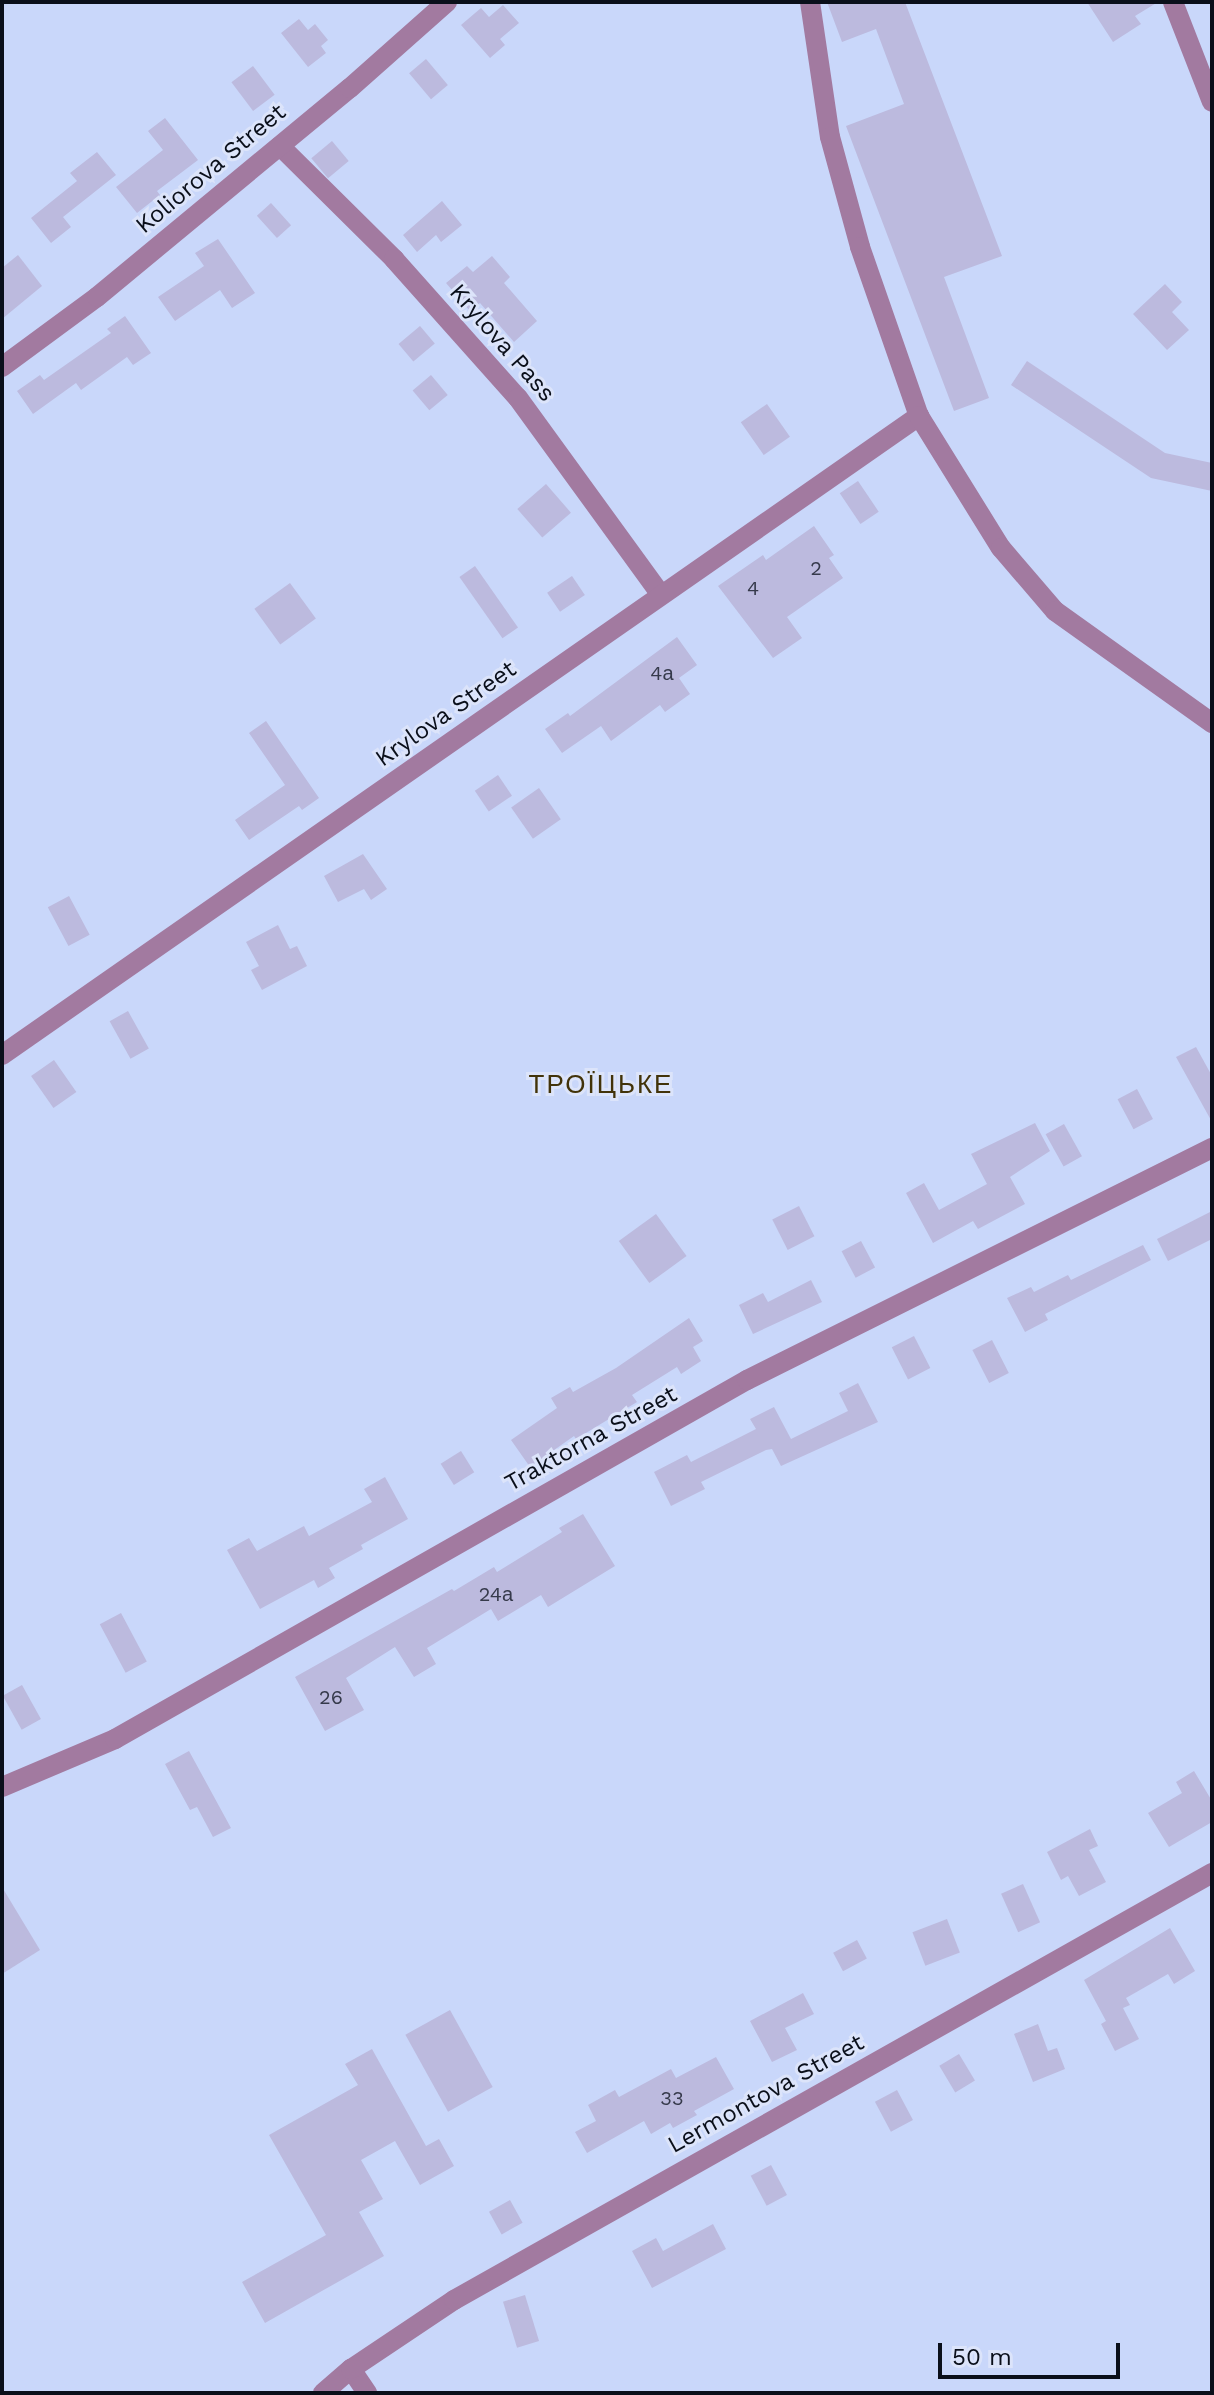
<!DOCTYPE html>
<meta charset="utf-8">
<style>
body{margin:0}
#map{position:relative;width:1214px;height:2395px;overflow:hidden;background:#c9d7fa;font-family:"Work Sans",sans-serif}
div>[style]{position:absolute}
.building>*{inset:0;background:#bcbade;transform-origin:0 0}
.minor>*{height:20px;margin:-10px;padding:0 10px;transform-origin:10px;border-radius:10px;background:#a27aa0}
.tertiary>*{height:20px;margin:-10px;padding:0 10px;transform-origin:10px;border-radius:10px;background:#a27aa0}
span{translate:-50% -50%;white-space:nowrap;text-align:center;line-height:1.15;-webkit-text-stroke:6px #dce4fa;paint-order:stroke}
.number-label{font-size:20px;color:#363a4b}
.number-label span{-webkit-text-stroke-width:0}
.street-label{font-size:24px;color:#0a0f1a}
.neighbourhood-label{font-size:26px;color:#423309;letter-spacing:2px}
.frame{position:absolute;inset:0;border:4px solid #0a0f1a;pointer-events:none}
.scale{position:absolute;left:938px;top:2343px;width:182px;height:36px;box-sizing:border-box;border:4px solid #0a0f1a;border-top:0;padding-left:10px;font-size:24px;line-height:28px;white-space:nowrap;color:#0a0f1a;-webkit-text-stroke:6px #dce4fa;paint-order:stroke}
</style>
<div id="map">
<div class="building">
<div style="clip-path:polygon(827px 2px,905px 2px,1002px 256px,944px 277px,989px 398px,954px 411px,846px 126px,904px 104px,876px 29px,842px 42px)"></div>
<div style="clip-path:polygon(1087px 2px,1158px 2px,1135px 16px,1141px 24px,1113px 42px)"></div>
<div style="clip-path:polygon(503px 5px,519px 23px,500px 39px,505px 45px,490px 58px,461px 25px,481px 8px,489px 17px)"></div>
<div style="clip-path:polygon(299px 19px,308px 30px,315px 24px,328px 40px,321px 46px,326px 53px,308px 67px,281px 33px)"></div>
<div style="left:426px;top:59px;width:34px;height:22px;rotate:50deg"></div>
<div style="left:253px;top:66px;width:36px;height:27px;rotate:53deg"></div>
<div style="clip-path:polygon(165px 118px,198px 160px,157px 191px,160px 195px,137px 213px,116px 187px,163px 150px,148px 131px)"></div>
<div style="left:332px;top:141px;width:26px;height:27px;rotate:50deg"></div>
<div style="clip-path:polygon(97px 152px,116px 175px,63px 217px,71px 227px,51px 243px,31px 218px,77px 181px,70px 173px)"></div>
<div style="clip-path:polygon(442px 201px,462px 225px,441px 242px,436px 235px,417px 252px,403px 235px)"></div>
<div style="left:271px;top:203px;width:30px;height:19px;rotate:48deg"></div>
<div style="clip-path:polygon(218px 239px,255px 293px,232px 308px,220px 290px,175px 321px,158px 297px,204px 266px,195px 253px)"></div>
<div style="clip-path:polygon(18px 255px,42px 286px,2px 319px,2px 268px)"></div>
<div style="clip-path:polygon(492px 256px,510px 277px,504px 283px,537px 321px,514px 342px,480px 303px,470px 311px,446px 283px,467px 266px,473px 272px)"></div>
<div style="clip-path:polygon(1165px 284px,1182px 302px,1172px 312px,1189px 330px,1167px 350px,1133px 314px)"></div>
<div style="clip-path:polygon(125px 316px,151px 353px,133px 365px,127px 357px,81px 390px,76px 383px,33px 414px,17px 391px,40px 375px,44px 380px,111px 333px,107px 329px)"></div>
<div style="left:420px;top:326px;width:23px;height:28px;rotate:50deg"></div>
<div style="clip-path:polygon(1027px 361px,1165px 453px,1212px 463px,1212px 491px,1151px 478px,1011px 385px)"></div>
<div style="left:431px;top:375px;width:26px;height:24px;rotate:50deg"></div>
<div style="left:767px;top:404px;width:40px;height:32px;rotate:55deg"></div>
<div style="left:858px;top:481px;width:37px;height:22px;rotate:56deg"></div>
<div style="left:546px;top:484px;width:38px;height:38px;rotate:49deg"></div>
<div style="clip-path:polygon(814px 526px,834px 555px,829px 558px,843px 578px,787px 617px,802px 638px,773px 658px,718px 586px,763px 555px,766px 560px)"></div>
<div style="left:475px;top:566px;width:75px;height:19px;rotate:55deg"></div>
<div style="left:572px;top:576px;width:23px;height:30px;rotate:56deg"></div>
<div style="left:290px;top:583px;width:44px;height:44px;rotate:54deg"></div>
<div style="clip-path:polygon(677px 637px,697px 665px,679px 678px,690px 694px,665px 712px,660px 705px,611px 741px,601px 726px,562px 753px,545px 729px,568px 713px,570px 716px)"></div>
<div style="clip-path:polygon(266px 721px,319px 798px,302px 810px,299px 806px,249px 840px,235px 820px,285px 785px,249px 733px)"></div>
<div style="left:498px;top:775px;width:25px;height:28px;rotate:56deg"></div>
<div style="left:539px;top:788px;width:38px;height:34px;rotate:55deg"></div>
<div style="clip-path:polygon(363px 854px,387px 889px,371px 900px,364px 889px,338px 902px,324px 876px)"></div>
<div style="left:69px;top:896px;width:44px;height:24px;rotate:62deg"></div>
<div style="clip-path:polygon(278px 925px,290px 949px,297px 946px,307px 966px,262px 990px,251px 970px,259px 966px,246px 942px)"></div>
<div style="left:128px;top:1011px;width:43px;height:21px;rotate:61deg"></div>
<div style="clip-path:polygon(1196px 1047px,1212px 1076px,1212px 1122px,1176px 1057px)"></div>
<div style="left:54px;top:1060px;width:39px;height:28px;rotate:55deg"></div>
<div style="left:1137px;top:1089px;width:34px;height:22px;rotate:62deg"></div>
<div style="clip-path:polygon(1035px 1123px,1050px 1151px,1010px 1177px,1025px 1204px,978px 1229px,973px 1221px,933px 1243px,906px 1193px,924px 1183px,939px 1210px,987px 1184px,971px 1154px)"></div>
<div style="left:1064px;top:1124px;width:37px;height:21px;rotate:61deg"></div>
<div style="left:799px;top:1206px;width:34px;height:30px;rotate:63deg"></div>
<div style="clip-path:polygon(1212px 1211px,1212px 1239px,1168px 1261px,1157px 1239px)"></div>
<div style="left:656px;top:1214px;width:52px;height:46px;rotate:54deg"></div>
<div style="left:861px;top:1241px;width:30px;height:22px;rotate:62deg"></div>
<div style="clip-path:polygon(1143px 1245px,1151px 1260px,1045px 1314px,1048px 1320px,1025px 1332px,1007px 1298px,1031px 1287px,1034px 1292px,1068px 1275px,1071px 1280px)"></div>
<div style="clip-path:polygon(811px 1280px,822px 1302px,753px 1334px,739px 1305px,763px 1293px,768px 1302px)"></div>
<div style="clip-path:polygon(689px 1318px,703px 1341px,693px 1347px,701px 1361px,681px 1374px,677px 1367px,632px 1395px,637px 1402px,576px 1439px,574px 1436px,530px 1467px,511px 1440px,557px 1408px,551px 1398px,570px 1387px,573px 1392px,616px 1368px)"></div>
<div style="left:914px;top:1336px;width:36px;height:25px;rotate:63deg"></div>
<div style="left:992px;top:1340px;width:37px;height:22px;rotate:63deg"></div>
<div style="clip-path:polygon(858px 1383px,878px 1422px,781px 1466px,772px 1449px,766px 1450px,701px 1482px,705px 1489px,671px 1506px,654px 1472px,687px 1455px,691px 1462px,756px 1429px,750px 1419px,774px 1407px,791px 1439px,848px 1411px,839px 1393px)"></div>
<div style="left:461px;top:1451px;width:25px;height:24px;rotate:58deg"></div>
<div style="clip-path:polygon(385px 1477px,408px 1519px,361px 1545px,363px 1549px,329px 1568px,335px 1578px,318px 1588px,314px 1580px,260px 1609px,227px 1550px,249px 1538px,257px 1551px,304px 1526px,309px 1536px,372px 1502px,364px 1489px)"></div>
<div style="clip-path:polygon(583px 1514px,615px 1566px,548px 1607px,541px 1595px,498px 1621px,491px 1609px,427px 1648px,436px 1664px,414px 1677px,395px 1647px,346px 1678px,364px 1710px,325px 1731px,295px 1677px,452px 1589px,454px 1591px,494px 1567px,497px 1572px,562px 1532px,559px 1528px)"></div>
<div style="left:121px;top:1613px;width:55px;height:24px;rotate:62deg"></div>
<div style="left:22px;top:1685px;width:39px;height:22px;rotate:61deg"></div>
<div style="clip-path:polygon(189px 1751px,231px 1828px,213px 1837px,197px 1807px,190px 1810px,165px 1764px)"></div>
<div style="clip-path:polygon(1194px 1771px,1212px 1801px,1212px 1822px,1169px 1847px,1148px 1813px,1182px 1793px,1176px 1782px)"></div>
<div style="clip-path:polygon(1090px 1829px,1098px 1846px,1089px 1850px,1106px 1882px,1079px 1896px,1068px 1876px,1061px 1880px,1047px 1852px)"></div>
<div style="left:1023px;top:1884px;width:42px;height:24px;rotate:66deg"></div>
<div style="clip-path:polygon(2px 1887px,40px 1950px,2px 1974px)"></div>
<div style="left:947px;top:1919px;width:36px;height:37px;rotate:69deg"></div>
<div style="clip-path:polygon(1170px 1928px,1195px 1971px,1174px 1984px,1168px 1974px,1126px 1998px,1130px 2005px,1123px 2008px,1139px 2039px,1115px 2051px,1101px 2024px,1106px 2021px,1084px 1980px)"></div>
<div style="left:857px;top:1940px;width:21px;height:27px;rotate:62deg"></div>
<div style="clip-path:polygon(803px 1993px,814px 2014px,785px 2028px,797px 2050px,772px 2062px,750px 2021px)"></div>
<div style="left:450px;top:2010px;width:88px;height:51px;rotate:61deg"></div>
<div style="clip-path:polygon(1038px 2024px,1048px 2051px,1057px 2048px,1065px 2069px,1033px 2082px,1014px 2034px)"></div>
<div style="clip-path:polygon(372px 2049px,426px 2146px,439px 2139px,454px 2166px,420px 2185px,395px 2141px,361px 2160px,383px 2199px,359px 2212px,384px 2256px,265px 2323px,242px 2282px,326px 2235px,269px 2135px,358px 2085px,345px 2064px)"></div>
<div style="left:959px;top:2054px;width:31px;height:23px;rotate:59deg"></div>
<div style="clip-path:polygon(716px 2057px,734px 2089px,694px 2111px,697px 2115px,673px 2128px,670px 2123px,651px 2134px,644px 2121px,587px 2153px,575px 2132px,596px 2121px,588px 2105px,615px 2090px,619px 2097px,671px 2069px,676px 2078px)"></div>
<div style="left:897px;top:2090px;width:34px;height:25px;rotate:62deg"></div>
<div style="left:771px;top:2165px;width:34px;height:23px;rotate:62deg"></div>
<div style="left:510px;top:2200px;width:26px;height:24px;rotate:61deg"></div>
<div style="clip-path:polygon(713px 2224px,726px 2249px,652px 2288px,632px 2251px,656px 2238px,663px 2251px)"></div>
<div style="left:525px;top:2295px;width:48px;height:23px;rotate:73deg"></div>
</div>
<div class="minor">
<div style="left:1173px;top:2px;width:107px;rotate:68.7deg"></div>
<div style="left:280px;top:146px;width:161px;rotate:44.7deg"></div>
<div style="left:394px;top:259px;width:186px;rotate:48.3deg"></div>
<div style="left:518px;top:398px;width:243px;rotate:54deg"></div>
<div style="left:2px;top:367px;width:118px;rotate:-36.4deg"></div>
<div style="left:97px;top:297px;width:328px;rotate:-39.6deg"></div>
<div style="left:350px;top:88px;width:130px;rotate:-41.6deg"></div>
<div style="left:2px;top:1055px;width:1118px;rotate:-34.87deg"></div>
<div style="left:2px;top:1787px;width:123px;rotate:-23deg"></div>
<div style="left:115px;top:1739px;width:727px;rotate:-29.6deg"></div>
<div style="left:747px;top:1380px;width:520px;rotate:-26.52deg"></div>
<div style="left:351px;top:2369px;width:29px;rotate:56deg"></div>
</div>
<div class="tertiary">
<div style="left:810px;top:2px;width:136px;rotate:81.6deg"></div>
<div style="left:830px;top:137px;width:114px;rotate:74.7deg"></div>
<div style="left:860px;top:247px;width:179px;rotate:70.8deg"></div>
<div style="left:919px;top:416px;width:155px;rotate:58.2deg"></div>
<div style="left:1001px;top:548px;width:83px;rotate:49.4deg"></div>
<div style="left:1055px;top:611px;width:193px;rotate:35.5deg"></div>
<div style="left:323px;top:2393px;width:37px;rotate:-41deg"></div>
<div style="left:351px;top:2369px;width:124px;rotate:-33.8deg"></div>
<div style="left:454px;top:2300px;width:870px;rotate:-29.39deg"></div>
</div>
<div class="number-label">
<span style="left:816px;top:568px">2</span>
<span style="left:753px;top:588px">4</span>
<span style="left:662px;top:673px">4а</span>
<span style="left:496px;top:1594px">24а</span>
<span style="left:331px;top:1697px">26</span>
<span style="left:672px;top:2098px">33</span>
</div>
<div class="street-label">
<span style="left:211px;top:169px;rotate:-40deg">Koliorova Street</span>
<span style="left:502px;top:343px;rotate:49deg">Krylova Pass</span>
<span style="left:446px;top:714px;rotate:-35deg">Krylova Street</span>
<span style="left:591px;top:1439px;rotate:-29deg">Traktorna Street</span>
<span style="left:766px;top:2094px;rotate:-29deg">Lermontova Street</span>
</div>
<div class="neighbourhood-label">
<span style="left:601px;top:1085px">ТРОЇЦЬКЕ</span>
</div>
<div class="frame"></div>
<div class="scale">50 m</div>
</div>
